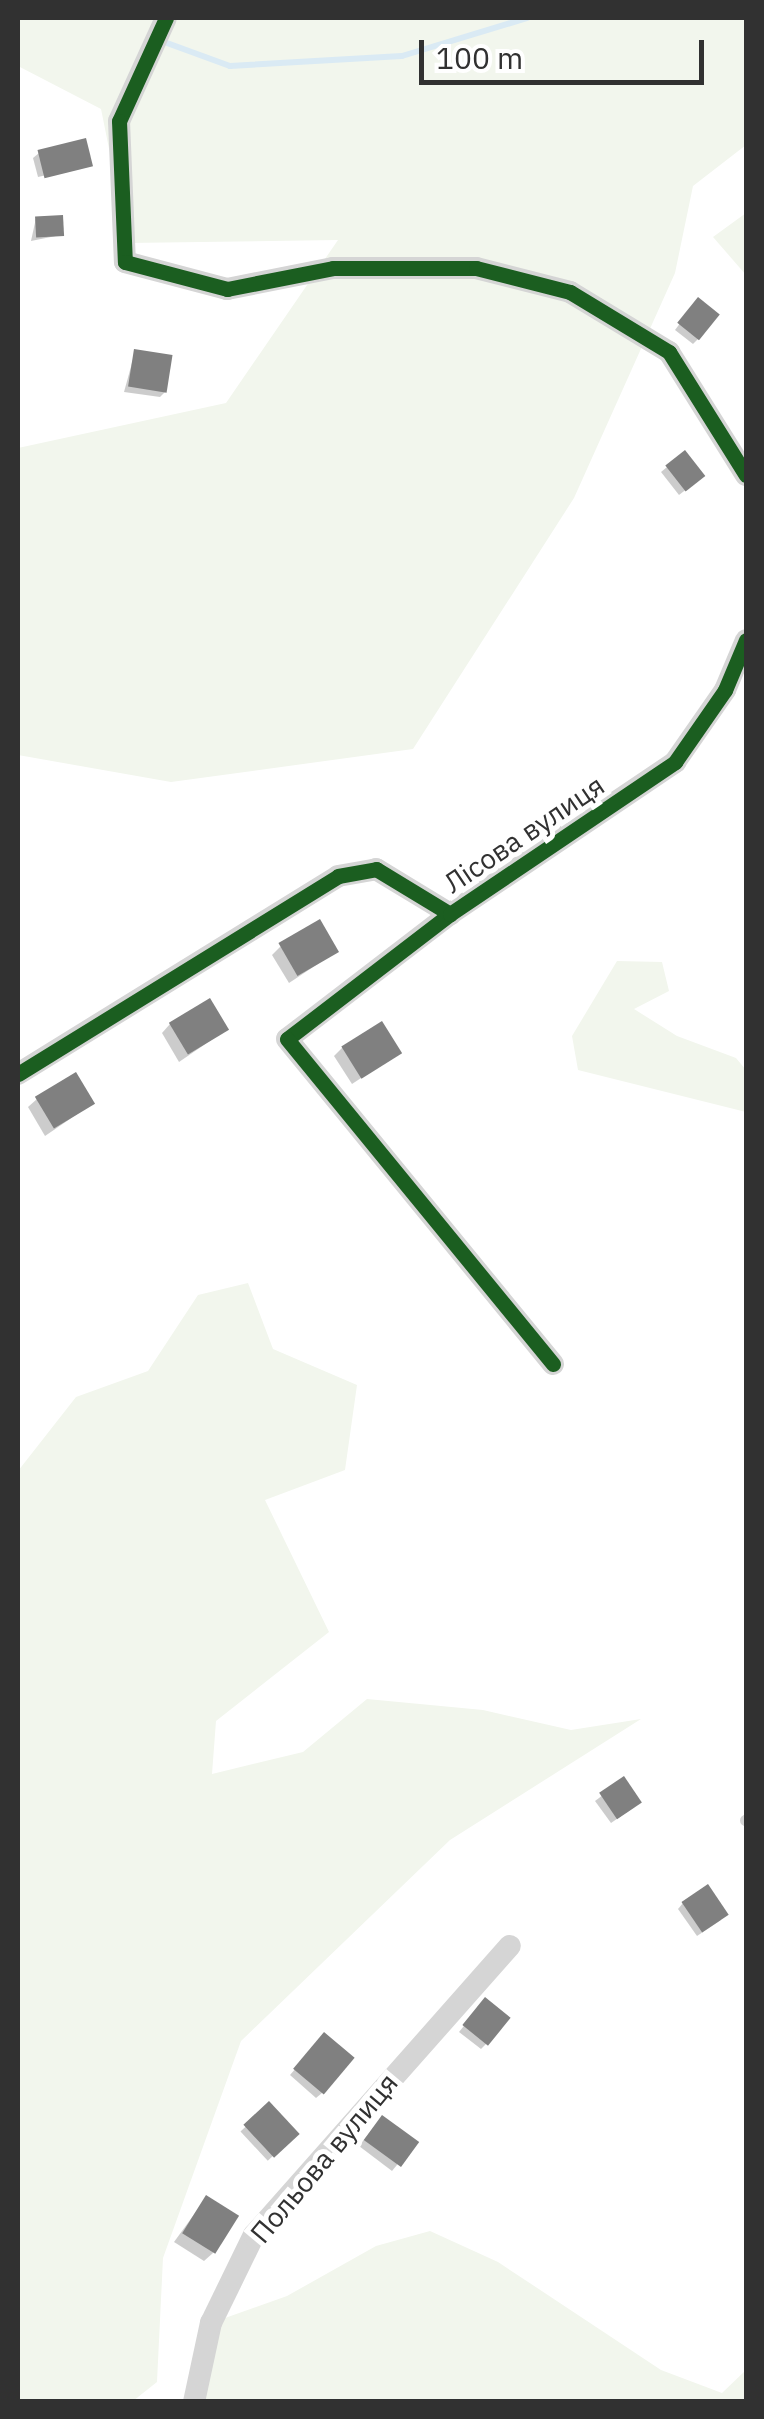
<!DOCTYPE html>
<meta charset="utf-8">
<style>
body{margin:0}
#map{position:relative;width:764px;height:2419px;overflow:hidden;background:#fff;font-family:"IBM Plex Sans",sans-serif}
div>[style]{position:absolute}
.green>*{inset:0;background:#f2f6ed}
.shadow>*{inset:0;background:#0003;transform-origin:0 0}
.stream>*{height:6px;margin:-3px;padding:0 3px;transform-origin:3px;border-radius:3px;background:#daeaf4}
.building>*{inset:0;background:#808080;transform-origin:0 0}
.service>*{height:11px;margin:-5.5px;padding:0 5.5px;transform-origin:5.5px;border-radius:5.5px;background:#d5d5d5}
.minor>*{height:22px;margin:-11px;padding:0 11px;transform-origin:11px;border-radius:11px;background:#d5d5d5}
.cycleway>*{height:15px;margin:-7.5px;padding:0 7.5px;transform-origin:7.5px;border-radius:7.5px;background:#1b5e20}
span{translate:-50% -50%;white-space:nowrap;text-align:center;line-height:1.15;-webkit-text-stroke:10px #fff;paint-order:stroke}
.street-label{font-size:28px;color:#313131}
.frame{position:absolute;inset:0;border:20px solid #313131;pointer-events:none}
.scale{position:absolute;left:419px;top:40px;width:285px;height:45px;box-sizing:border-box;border:5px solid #313131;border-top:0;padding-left:12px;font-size:30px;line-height:35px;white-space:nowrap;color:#313131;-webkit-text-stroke:8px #fff;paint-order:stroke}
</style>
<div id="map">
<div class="green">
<div style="clip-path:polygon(18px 18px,746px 18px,746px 145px,693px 186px,675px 273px,574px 498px,413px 749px,171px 782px,18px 755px,18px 448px,226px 403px,338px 240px,128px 243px,101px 109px,18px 66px)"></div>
<div style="clip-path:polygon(746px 213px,746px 275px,713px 237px)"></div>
<div style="clip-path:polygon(617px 961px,662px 962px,669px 991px,634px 1009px,677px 1036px,736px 1058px,746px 1070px,746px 1112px,578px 1070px,572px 1036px)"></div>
<div style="clip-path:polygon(248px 1283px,273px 1349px,357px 1385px,345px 1470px,265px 1500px,329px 1632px,216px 1721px,212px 1774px,303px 1752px,367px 1699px,483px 1710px,571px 1730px,641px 1719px,450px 1840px,241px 2041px,163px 2258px,157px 2382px,133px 2401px,18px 2401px,18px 1471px,76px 1397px,148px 1371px,198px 1295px)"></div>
<div style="clip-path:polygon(430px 2231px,498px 2262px,661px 2370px,722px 2393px,746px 2370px,746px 2401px,194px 2402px,211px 2323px,287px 2296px,376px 2246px)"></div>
</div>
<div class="shadow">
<div style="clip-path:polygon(39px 153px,90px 165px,38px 177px,33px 158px)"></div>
<div style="clip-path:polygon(36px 218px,61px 235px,31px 241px)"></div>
<div style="clip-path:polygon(693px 306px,699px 338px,693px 344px,675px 330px)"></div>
<div style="clip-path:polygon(135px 352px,165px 392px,160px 397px,124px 392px)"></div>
<div style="clip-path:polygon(684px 453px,697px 481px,679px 495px,661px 472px)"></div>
<div style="clip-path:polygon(281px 946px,336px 952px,289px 983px,272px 955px)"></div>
<div style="clip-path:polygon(170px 1024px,226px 1030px,179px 1062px,162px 1033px)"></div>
<div style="clip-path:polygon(343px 1047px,399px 1053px,352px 1084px,334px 1056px)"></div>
<div style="clip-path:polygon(37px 1099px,92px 1104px,45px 1136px,28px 1107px)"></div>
<div style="clip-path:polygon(623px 1780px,633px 1808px,611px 1823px,595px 1801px)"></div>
<div style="clip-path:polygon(683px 1903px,721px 1920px,697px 1936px,678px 1909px)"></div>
<div style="clip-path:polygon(480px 2006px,486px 2044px,481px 2049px,459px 2032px)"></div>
<div style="clip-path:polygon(319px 2041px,322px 2093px,316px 2098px,290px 2075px)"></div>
<div style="left:269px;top:2105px;width:40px;height:39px;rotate:47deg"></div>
<div style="clip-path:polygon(377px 2123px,415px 2143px,392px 2171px,359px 2146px)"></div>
<div style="clip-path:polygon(206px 2198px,213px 2253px,204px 2261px,174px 2242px)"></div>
</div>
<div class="stream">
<div style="left:167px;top:43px;width:67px;rotate:20.1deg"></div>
<div style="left:230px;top:66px;width:172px;rotate:-3.3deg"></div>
<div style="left:402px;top:56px;width:131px;rotate:-16.9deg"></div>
</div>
<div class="building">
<div style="left:86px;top:138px;width:29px;height:50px;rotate:76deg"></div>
<div style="left:63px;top:215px;width:21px;height:28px;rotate:87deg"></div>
<div style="left:698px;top:297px;width:28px;height:33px;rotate:39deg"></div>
<div style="left:134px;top:349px;width:39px;height:38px;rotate:9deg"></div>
<div style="left:685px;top:450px;width:33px;height:25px;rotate:52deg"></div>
<div style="left:320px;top:919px;width:38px;height:48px;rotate:60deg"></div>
<div style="left:210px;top:998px;width:37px;height:48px;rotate:59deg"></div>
<div style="left:382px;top:1021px;width:38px;height:48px;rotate:58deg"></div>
<div style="left:76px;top:1072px;width:37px;height:48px;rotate:59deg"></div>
<div style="left:624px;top:1776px;width:32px;height:30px;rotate:56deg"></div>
<div style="left:708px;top:1884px;width:37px;height:32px;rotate:56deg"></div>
<div style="left:485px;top:1997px;width:33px;height:36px;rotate:39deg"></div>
<div style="left:324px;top:2032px;width:40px;height:48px;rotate:40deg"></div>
<div style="left:269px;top:2101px;width:45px;height:35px;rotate:47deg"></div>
<div style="left:382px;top:2115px;width:46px;height:31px;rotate:36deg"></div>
<div style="left:206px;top:2195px;width:39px;height:45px;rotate:32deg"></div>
</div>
<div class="service">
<div style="left:745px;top:1820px;width:1px;rotate:-45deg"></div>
</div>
<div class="minor">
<div style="left:166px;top:18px;width:113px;rotate:114.5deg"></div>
<div style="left:119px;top:121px;width:141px;rotate:87.6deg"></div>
<div style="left:125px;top:262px;width:106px;rotate:14.8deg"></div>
<div style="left:227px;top:289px;width:108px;rotate:-11.2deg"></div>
<div style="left:333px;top:268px;width:143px"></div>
<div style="left:476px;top:268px;width:97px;rotate:14.3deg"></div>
<div style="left:570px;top:292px;width:116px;rotate:31.2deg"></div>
<div style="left:669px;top:352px;width:145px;rotate:58deg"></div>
<div style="left:450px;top:914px;width:205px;rotate:142.5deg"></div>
<div style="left:287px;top:1039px;width:420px;rotate:50.7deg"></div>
<div style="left:18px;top:1074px;width:376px;rotate:-31.7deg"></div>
<div style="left:338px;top:876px;width:39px;rotate:-10deg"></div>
<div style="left:376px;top:869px;width:87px;rotate:31.3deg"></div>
<div style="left:450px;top:914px;width:272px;rotate:-34deg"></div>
<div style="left:675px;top:762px;width:88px;rotate:-55.2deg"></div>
<div style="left:725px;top:690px;width:54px;rotate:-67.2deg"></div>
<div style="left:194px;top:2402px;width:81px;rotate:-77.9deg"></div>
<div style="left:211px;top:2323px;width:98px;rotate:-64deg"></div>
<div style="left:254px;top:2235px;width:386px;rotate:-48.5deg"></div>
</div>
<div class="cycleway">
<div style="left:166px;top:18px;width:113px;rotate:114.5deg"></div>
<div style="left:119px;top:121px;width:141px;rotate:87.6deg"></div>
<div style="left:125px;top:262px;width:106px;rotate:14.8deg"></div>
<div style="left:227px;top:289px;width:108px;rotate:-11.2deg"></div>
<div style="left:333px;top:268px;width:143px"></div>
<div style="left:476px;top:268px;width:97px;rotate:14.3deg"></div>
<div style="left:570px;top:292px;width:116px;rotate:31.2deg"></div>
<div style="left:669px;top:352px;width:145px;rotate:58deg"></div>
<div style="left:450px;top:914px;width:205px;rotate:142.5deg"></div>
<div style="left:287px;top:1039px;width:420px;rotate:50.7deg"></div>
<div style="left:18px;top:1074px;width:376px;rotate:-31.7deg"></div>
<div style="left:338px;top:876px;width:39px;rotate:-10deg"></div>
<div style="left:376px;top:869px;width:87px;rotate:31.3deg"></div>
<div style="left:450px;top:914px;width:272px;rotate:-34deg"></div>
<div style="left:675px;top:762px;width:88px;rotate:-55.2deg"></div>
<div style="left:725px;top:690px;width:54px;rotate:-67.2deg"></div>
</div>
<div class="street-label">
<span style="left:524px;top:834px;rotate:-34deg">Лісова вулиця</span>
<span style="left:324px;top:2158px;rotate:-50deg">Польова вулиця</span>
</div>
<div class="frame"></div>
<div class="scale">100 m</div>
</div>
